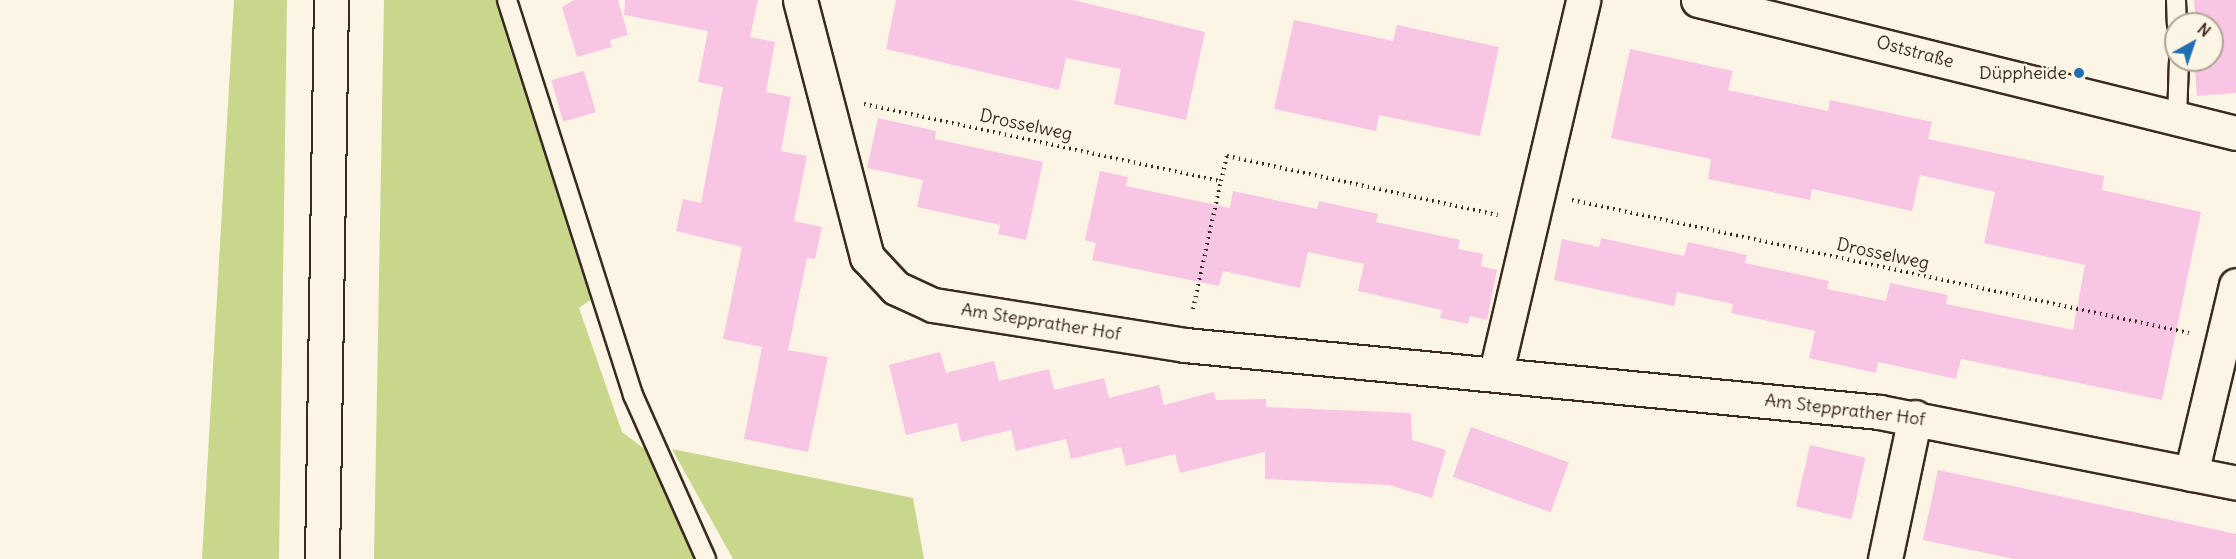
<!DOCTYPE html>
<meta charset="utf-8">
<style>
body{margin:0}
#map{position:relative;width:2236px;height:559px;overflow:hidden;background:#fcf5e5;font-family:Delius,sans-serif}
div>[style]{position:absolute}
.green>*{inset:0;background:#c8d78b}
.building>*{inset:0;background:#f9c5e4;transform-origin:0 0}
.path>*{height:4px;margin-top:-2px;transform-origin:0;background:repeating-linear-gradient(90deg,#3b2a1e 0 1.5px,transparent 0 6px)}
.roads{filter:drop-shadow(2px 0 #3b2a1e) drop-shadow(-2px 0 #3b2a1e) drop-shadow(0 2px #3b2a1e) drop-shadow(0 -2px #3b2a1e)}
.lane>*{height:18px;margin:-9px;padding:0 9px;transform-origin:9px;border-radius:9px;background:#fcf5e5}
.street>*{height:33px;margin:-16.5px;padding:0 16.5px;transform-origin:16.5px;border-radius:16.5px;background:#fcf5e5}
.secondary>*{height:33px;margin:-16.5px;padding:0 16.5px;transform-origin:16.5px;border-radius:16.5px;background:#fcf5e5}
.dots>*{width:16px;height:16px;translate:-50% -50%;box-sizing:border-box;border:3px solid #fcf5e5;border-radius:50%}
span{translate:-50% -50%;white-space:nowrap;text-align:center;line-height:1.15;-webkit-text-stroke:5px #fcf5e5;paint-order:stroke}
.street-label{font-size:18px;color:#3b2a1e}
.poi-label{font-size:18px;color:#3b2a1e}
.right{translate:-100% -50%;text-align:right}
.north{position:absolute;left:2164px;top:12px;width:60px;height:60px;box-sizing:border-box;background:#fcf5e5;border:2px solid #afa495;border-radius:50%;rotate:40deg;font-size:16px;font-weight:700;line-height:24px;text-align:center;color:#3b2a1e}
.north::after{content:'';display:block;margin:auto;width:21px;height:27px;background:#1f6fb2;clip-path:polygon(50% 0,100% 100%,50% 72%,0 100%)}
</style>
<div id="map">
<div class="green">
<div style="clip-path:polygon(234px 0,287px 0,279px 559px,202px 559px)"></div>
<div style="clip-path:polygon(384px 0,502px 0,593px 298px,579px 308px,622px 432px,646px 450px,701px 559px,374px 559px)"></div>
<div style="clip-path:polygon(672px 449px,913px 498px,924px 559px,733px 559px)"></div>
</div>
<div class="building">
<div style="clip-path:polygon(574px 0,618px 0,628px 35px,610px 40px,612px 47px,577px 57px,562px 7px)"></div>
<div style="clip-path:polygon(625px 0,758px 0,750px 37px,775px 42px,766px 92px,791px 97px,781px 151px,807px 156px,794px 221px,822px 227px,815px 259px,807px 258px,788px 350px,828px 357px,808px 452px,744px 439px,762px 347px,723px 339px,742px 247px,676px 231px,683px 199px,701px 203px,723px 87px,698px 82px,708px 31px,624px 15px)"></div>
<div style="clip-path:polygon(896px 0,1073px 0,1205px 32px,1186px 120px,1114px 104px,1121px 69px,1066px 58px,1059px 90px,886px 49px)"></div>
<div style="clip-path:polygon(2194px 0,2236px 0,2236px 93px,2197px 96px,2194px 60px,2212px 60px,2212px 24px,2196px 24px)"></div>
<div style="clip-path:polygon(1294px 20px,1393px 41px,1397px 25px,1499px 47px,1480px 136px,1379px 115px,1376px 131px,1274px 109px)"></div>
<div style="clip-path:polygon(1630px 49px,1733px 71px,1728px 90px,1828px 111px,1830px 100px,1932px 122px,1928px 139px,2104px 176px,2102px 190px,2201px 212px,2162px 400px,1961px 359px,1956px 379px,1878px 362px,1876px 373px,1809px 358px,1815px 331px,1731px 313px,1733px 304px,1677px 292px,1674px 306px,1554px 280px,1562px 239px,1599px 247px,1601px 238px,1684px 256px,1688px 242px,1747px 255px,1745px 263px,1829px 281px,1827px 289px,1886px 301px,1890px 283px,1948px 295px,1946px 304px,2073px 330px,2085px 265px,1984px 243px,1995px 192px,1920px 175px,1912px 211px,1812px 189px,1810px 200px,1708px 179px,1711px 159px,1611px 138px)"></div>
<div style="left:584px;top:71px;width:43px;height:34px;rotate:74deg"></div>
<div style="clip-path:polygon(878px 118px,936px 131px,935px 139px,1043px 162px,1026px 240px,998px 234px,1000px 225px,917px 207px,923px 180px,867px 168px)"></div>
<div style="clip-path:polygon(1100px 171px,1128px 177px,1126px 186px,1230px 208px,1233px 191px,1317px 209px,1319px 201px,1378px 214px,1376px 222px,1460px 240px,1458px 249px,1483px 254px,1481px 266px,1497px 270px,1487px 320px,1470px 316px,1468px 324px,1440px 318px,1442px 310px,1358px 291px,1364px 264px,1308px 252px,1300px 288px,1223px 271px,1219px 286px,1092px 260px,1096px 243px,1085px 240px)"></div>
<div style="clip-path:polygon(940px 352px,946px 373px,994px 361px,999px 381px,1049px 369px,1054px 390px,1104px 378px,1109px 398px,1159px 385px,1164px 405px,1214px 392px,1216px 400px,1266px 399px,1266px 407px,1411px 413px,1412px 440px,1446px 450px,1432px 498px,1389px 485px,1265px 479px,1265px 452px,1180px 473px,1175px 454px,1126px 466px,1121px 447px,1071px 459px,1066px 439px,1016px 451px,1011px 430px,961px 442px,957px 423px,906px 435px,889px 365px)"></div>
<div style="left:1471px;top:427px;width:104px;height:53px;rotate:20deg"></div>
<div style="left:1810px;top:445px;width:57px;height:63px;rotate:13deg"></div>
<div style="clip-path:polygon(1938px 470px,2236px 534px,2236px 559px,2014px 559px,1923px 540px)"></div>
</div>
<div class="path">
<div style="left:864px;top:104px;width:365px;rotate:12.2deg"></div>
<div style="left:1221px;top:181px;width:26px;rotate:-77deg"></div>
<div style="left:1227px;top:156px;width:277px;rotate:12.3deg"></div>
<div style="left:1572px;top:200px;width:631px;rotate:12.16deg"></div>
<div style="left:1193px;top:309px;width:131px;rotate:-77.7deg"></div>
</div>
<div class="roads">
<div class="lane">
<div style="left:507px;top:0;width:415px;rotate:72.3deg"></div>
<div style="left:633px;top:395px;width:180px;rotate:66deg"></div>
<div style="left:2176px;top:0;width:24px;rotate:88deg"></div>
<div style="left:2177px;top:120px;width:60px;rotate:-88.1deg"></div>
</div>
<div class="street">
<div style="left:800px;top:0;width:266px;rotate:75.4deg"></div>
<div style="left:867px;top:257px;width:42px;rotate:46.9deg"></div>
<div style="left:896px;top:288px;width:41px;rotate:24.7deg"></div>
<div style="left:933px;top:305px;width:255px;rotate:9deg"></div>
<div style="left:1185px;top:345px;width:697px;rotate:5.51deg"></div>
<div style="left:1879px;top:412px;width:364px;rotate:11.2deg"></div>
<div style="left:1496px;top:372px;width:382px;rotate:-76.8deg"></div>
<div style="left:2191px;top:474px;width:194px;rotate:-76.6deg"></div>
<div style="left:1885px;top:559px;width:145px;rotate:-78.1deg"></div>
</div>
<div class="secondary">
<div style="left:1698px;top:0;width:554px;rotate:13.89deg"></div>
<div style="left:322px;top:559px;width:559px;rotate:-89.08deg"></div>
</div>
</div>
<div class="dots">
<div style="left:2079px;top:73px;background:#1f6fb2"></div>
</div>
<div class="street-label">
<span style="left:1915px;top:52px;rotate:15deg">Oststraße</span>
<span style="left:1026px;top:125px;rotate:12deg">Drosselweg</span>
<span style="left:1883px;top:254px;rotate:12deg">Drosselweg</span>
<span style="left:1041px;top:322px;rotate:9deg">Am Stepprather Hof</span>
<span style="left:1845px;top:410px;rotate:7deg">Am Stepprather Hof</span>
</div>
<div class="poi-label">
<span class="right" style="left:2067px;top:73px">Düppheide</span>
</div>
<div class="north">N</div>
</div>
